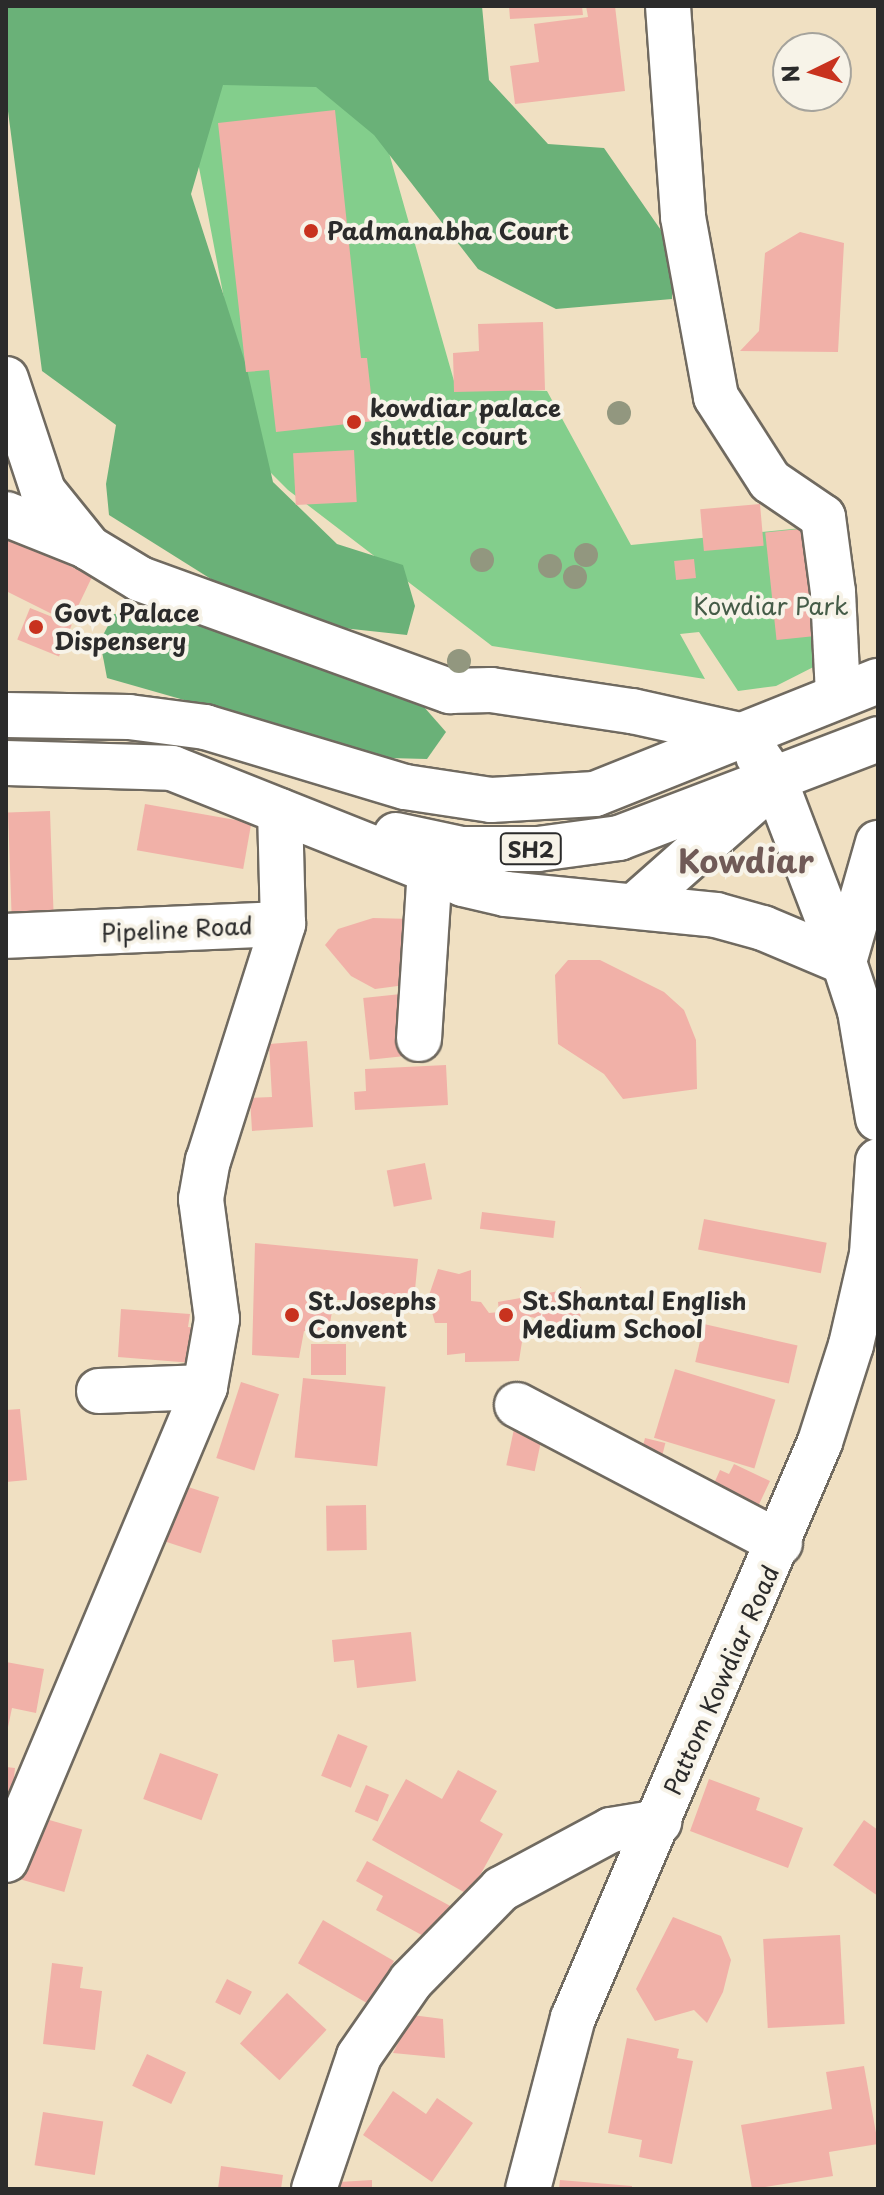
<!DOCTYPE html>
<style>
body{margin:0}
#map{position:relative;width:884px;height:2195px;overflow:hidden;background:#f0e0c2;font-family:"Playpen Sans",sans-serif}
div>[style]{position:absolute}
.green>*{inset:0;background:#83ce8c}
.forest>*{inset:0;background:#6ab178}
.building>*{inset:0;background:#f1b1a8;transform-origin:0 0}
.roads{filter:drop-shadow(2px 0 #706a60) drop-shadow(-2px 0 #706a60) drop-shadow(0 2px #706a60) drop-shadow(0 -2px #706a60)}
.minor>*{height:44px;margin:-22px;padding:0 22px;transform-origin:22px;border-radius:22px;background:#fff}
.major>*{height:44px;margin:-22px;padding:0 22px;transform-origin:22px;border-radius:22px;background:#fff}
.trees>*{width:24px;height:24px;margin:-12px;border-radius:50%;background:#92977f}
.dots>*{width:22px;height:22px;translate:-50% -50%;box-sizing:border-box;border:4px solid #f7f3e8;border-radius:50%}
span{translate:-50% -50%;white-space:nowrap;text-align:center;line-height:1.15;-webkit-text-stroke:8px #f7f3e8;paint-order:stroke}
.shield-label span{padding:2px 6px;background:#f7f3e8;border:2px solid;border-radius:6px;-webkit-text-stroke-width:0}
.shield-label{font-size:22px;color:#2b2b2b;font-weight:700}
.poi-label{font-size:24px;color:#2b2b2b;font-weight:700}
.left{translate:0 -50%;text-align:left}
.park-label{font-size:24px;color:#455c48}
.street-label{font-size:24px;color:#2b2b2b}
.district-label{font-size:32px;color:#705a57;font-weight:700}
.frame{position:absolute;inset:0;border:8px solid #2b2b2b;pointer-events:none}
.north{position:absolute;left:772px;top:32px;width:80px;height:80px;box-sizing:border-box;background:#f7f3e8;border:2px solid #a5a39c;border-radius:50%;rotate:265deg;font-size:22px;font-weight:700;line-height:32px;text-align:center;color:#2b2b2b}
.north::after{content:'';display:block;margin:auto;width:28px;height:36px;background:#c8321e;clip-path:polygon(50% 0,100% 100%,50% 72%,0 100%)}
</style>
<div id="map">
<div class="green">
<div style="clip-path:polygon(358px 44px,456px 388px,547px 391px,631px 545px,842px 524px,847px 650px,776px 686px,738px 691px,699px 632px,680px 634px,705px 679px,492px 646px,288px 490px,254px 456px,181px 73px)"></div>
</div>
<div class="forest">
<div style="clip-path:polygon(6px 6px,482px 6px,489px 80px,548px 144px,604px 148px,674px 249px,672px 299px,556px 309px,478px 269px,374px 135px,316px 87px,223px 85px,191px 194px,246px 365px,273px 482px,337px 544px,403px 565px,415px 606px,407px 635px,278px 621px,109px 515px,106px 484px,116px 425px,42px 371px,6px 96px)"></div>
<div style="clip-path:polygon(155px 612px,410px 691px,446px 732px,427px 759px,388px 758px,107px 678px,100px 641px,114px 614px)"></div>
</div>
<div class="building">
<div style="clip-path:polygon(509px 6px,582px 6px,583px 15px,510px 19px)"></div>
<div style="clip-path:polygon(586px 6px,615px 6px,625px 91px,515px 104px,510px 66px,539px 62px,534px 24px,588px 17px)"></div>
<div style="clip-path:polygon(335px 110px,361px 358px,367px 358px,374px 421px,276px 432px,269px 370px,246px 372px,218px 123px)"></div>
<div style="clip-path:polygon(800px 232px,844px 243px,838px 352px,740px 351px,759px 331px,765px 253px)"></div>
<div style="clip-path:polygon(543px 322px,545px 390px,454px 392px,453px 353px,479px 351px,478px 324px)"></div>
<div style="left:354px;top:450px;width:52px;height:61px;rotate:87deg"></div>
<div style="left:760px;top:504px;width:42px;height:60px;rotate:85deg"></div>
<div style="left:809px;top:528px;width:108px;height:44px;rotate:84deg"></div>
<div style="clip-path:polygon(8px 535px,92px 577px,70px 623px,6px 591px)"></div>
<div style="left:694px;top:559px;width:19px;height:20px;rotate:84deg"></div>
<div style="left:30px;top:608px;width:45px;height:34px;rotate:22deg"></div>
<div style="left:145px;top:804px;width:108px;height:47px;rotate:10deg"></div>
<div style="left:50px;top:811px;width:100px;height:42px;rotate:88deg"></div>
<div style="clip-path:polygon(373px 918px,413px 919px,413px 984px,375px 989px,351px 976px,325px 945px,338px 929px)"></div>
<div style="clip-path:polygon(568px 960px,600px 960px,664px 992px,684px 1010px,696px 1040px,697px 1089px,623px 1099px,604px 1074px,558px 1044px,555px 975px)"></div>
<div style="left:401px;top:994px;width:62px;height:38px;rotate:84deg"></div>
<div style="clip-path:polygon(307px 1041px,313px 1127px,252px 1131px,250px 1098px,272px 1097px,269px 1044px)"></div>
<div style="clip-path:polygon(446px 1065px,448px 1105px,355px 1110px,354px 1092px,366px 1091px,365px 1069px)"></div>
<div style="left:425px;top:1163px;width:37px;height:39px;rotate:79deg"></div>
<div style="left:482px;top:1212px;width:74px;height:17px;rotate:7deg"></div>
<div style="left:704px;top:1219px;width:125px;height:31px;rotate:11deg"></div>
<div style="clip-path:polygon(255px 1243px,418px 1259px,414px 1300px,334px 1300px,328px 1335px,304px 1331px,299px 1358px,252px 1355px)"></div>
<div style="clip-path:polygon(438px 1269px,459px 1274px,471px 1270px,471px 1301px,481px 1302px,489px 1313px,499px 1312px,498px 1302px,581px 1287px,580px 1328px,526px 1316px,519px 1361px,465px 1362px,465px 1353px,447px 1355px,447px 1323px,435px 1323px,428px 1298px)"></div>
<div style="clip-path:polygon(121px 1309px,190px 1314px,188px 1327px,208px 1329px,205px 1364px,118px 1357px)"></div>
<div style="left:704px;top:1324px;width:96px;height:39px;rotate:13deg"></div>
<div style="left:311px;top:1344px;width:35px;height:31px"></div>
<div style="left:675px;top:1369px;width:105px;height:72px;rotate:17deg"></div>
<div style="left:303px;top:1378px;width:83px;height:80px;rotate:6deg"></div>
<div style="left:241px;top:1382px;width:40px;height:80px;rotate:18deg"></div>
<div style="clip-path:polygon(20px 1409px,27px 1480px,6px 1482px,6px 1410px)"></div>
<div style="left:514px;top:1429px;width:29px;height:37px;rotate:12deg"></div>
<div style="left:645px;top:1438px;width:21px;height:17px;rotate:14deg"></div>
<div style="clip-path:polygon(734px 1464px,770px 1481px,753px 1517px,708px 1497px,720px 1470px,729px 1474px)"></div>
<div style="left:182px;top:1485px;width:39px;height:59px;rotate:18deg"></div>
<div style="left:366px;top:1505px;width:45px;height:40px;rotate:89deg"></div>
<div style="clip-path:polygon(411px 1632px,416px 1681px,357px 1688px,354px 1660px,334px 1662px,332px 1640px)"></div>
<div style="clip-path:polygon(6px 1662px,44px 1669px,36px 1713px,12px 1708px,7px 1732px)"></div>
<div style="left:338px;top:1734px;width:32px;height:45px;rotate:22deg"></div>
<div style="left:160px;top:1753px;width:62px;height:49px;rotate:20deg"></div>
<div style="clip-path:polygon(6px 1767px,15px 1768px,9px 1830px,6px 1829px)"></div>
<div style="clip-path:polygon(458px 1770px,497px 1791px,480px 1821px,503px 1834px,469px 1895px,372px 1840px,406px 1779px,442px 1799px)"></div>
<div style="clip-path:polygon(709px 1779px,760px 1798px,756px 1810px,803px 1828px,788px 1868px,690px 1831px)"></div>
<div style="left:366px;top:1785px;width:25px;height:29px;rotate:23deg"></div>
<div style="left:39px;top:1817px;width:45px;height:65px;rotate:16deg"></div>
<div style="clip-path:polygon(864px 1820px,878px 1830px,878px 1896px,833px 1865px)"></div>
<div style="clip-path:polygon(367px 1861px,467px 1915px,449px 1950px,376px 1910px,383px 1896px,356px 1881px)"></div>
<div style="clip-path:polygon(673px 1917px,721px 1936px,731px 1960px,723px 1992px,707px 2023px,694px 2010px,655px 2021px,636px 1989px)"></div>
<div style="left:323px;top:1920px;width:82px;height:50px;rotate:30deg"></div>
<div style="left:840px;top:1935px;width:89px;height:77px;rotate:87deg"></div>
<div style="clip-path:polygon(52px 1963px,83px 1967px,80px 1988px,102px 1991px,95px 2050px,43px 2044px)"></div>
<div style="left:227px;top:1979px;width:28px;height:26px;rotate:27deg"></div>
<div style="left:287px;top:1993px;width:54px;height:69px;rotate:43deg"></div>
<div style="clip-path:polygon(412px 2015px,443px 2019px,445px 2058px,393px 2053px)"></div>
<div style="clip-path:polygon(627px 2038px,679px 2049px,677px 2058px,693px 2061px,672px 2164px,639px 2157px,642px 2140px,608px 2133px)"></div>
<div style="left:147px;top:2054px;width:43px;height:35px;rotate:25deg"></div>
<div style="clip-path:polygon(864px 2066px,878px 2144px,829px 2152px,833px 2176px,752px 2189px,741px 2125px,832px 2109px,826px 2072px)"></div>
<div style="clip-path:polygon(393px 2091px,426px 2114px,437px 2098px,473px 2123px,432px 2182px,363px 2135px)"></div>
<div style="left:43px;top:2112px;width:61px;height:54px;rotate:9deg"></div>
<div style="clip-path:polygon(221px 2166px,283px 2175px,281px 2189px,218px 2189px)"></div>
<div style="clip-path:polygon(372px 2180px,372px 2189px,323px 2189px,323px 2183px)"></div>
<div style="clip-path:polygon(560px 2180px,632px 2186px,632px 2189px,559px 2189px)"></div>
</div>
<div class="roads">
<div class="minor">
<div style="left:668px;top:6px;width:212px;rotate:85.9deg"></div>
<div style="left:683px;top:217px;width:183px;rotate:79.6deg"></div>
<div style="left:716px;top:397px;width:100px;rotate:57.3deg"></div>
<div style="left:770px;top:481px;width:64px;rotate:34.2deg"></div>
<div style="left:823px;top:517px;width:76px;rotate:82.4deg"></div>
<div style="left:833px;top:592px;width:104px;rotate:87.2deg"></div>
<div style="left:6px;top:379px;width:118px;rotate:71.7deg"></div>
<div style="left:43px;top:491px;width:73px;rotate:51.1deg"></div>
<div style="left:89px;top:548px;width:60px;rotate:31.3deg"></div>
<div style="left:140px;top:579px;width:330px;rotate:19.9deg"></div>
<div style="left:450px;top:691px;width:41px;rotate:-1.4deg"></div>
<div style="left:491px;top:690px;width:143px;rotate:8.5deg"></div>
<div style="left:632px;top:711px;width:116px;rotate:12.5deg"></div>
<div style="left:6px;top:514px;width:86px;rotate:21.8deg"></div>
<div style="left:6px;top:936px;width:277px;rotate:-2.5deg"></div>
<div style="left:419px;top:1039px;width:168px;rotate:-86.3deg"></div>
<div style="left:99px;top:1391px;width:106px;rotate:-2.2deg"></div>
<div style="left:517px;top:1405px;width:297px;rotate:27.7deg"></div>
<div style="left:6px;top:1860px;width:513px;rotate:-67.18deg"></div>
<div style="left:205px;top:1387px;width:69px;rotate:-80deg"></div>
<div style="left:217px;top:1319px;width:121px;rotate:-97.6deg"></div>
<div style="left:201px;top:1199px;width:39px;rotate:-80deg"></div>
<div style="left:208px;top:1161px;width:249px;rotate:-72.4deg"></div>
<div style="left:283px;top:924px;width:113px;rotate:-91.5deg"></div>
<div style="left:314px;top:2189px;width:140px;rotate:-71.3deg"></div>
<div style="left:359px;top:2056px;width:91px;rotate:-55.3deg"></div>
<div style="left:411px;top:1981px;width:129px;rotate:-45.6deg"></div>
<div style="left:501px;top:1889px;width:125px;rotate:-28.2deg"></div>
<div style="left:611px;top:1830px;width:49px;rotate:-9.5deg"></div>
</div>
<div class="major">
<div style="left:6px;top:715px;width:123px;rotate:0.9deg"></div>
<div style="left:129px;top:717px;width:77px;rotate:7.5deg"></div>
<div style="left:205px;top:727px;width:209px;rotate:16.7deg"></div>
<div style="left:405px;top:787px;width:87px;rotate:8.6deg"></div>
<div style="left:491px;top:800px;width:104px;rotate:-3.3deg"></div>
<div style="left:595px;top:794px;width:305px;rotate:-21.8deg"></div>
<div style="left:758px;top:756px;width:30px;rotate:56deg"></div>
<div style="left:775px;top:781px;width:194px;rotate:69.1deg"></div>
<div style="left:844px;top:962px;width:52px;rotate:71.9deg"></div>
<div style="left:860px;top:1011px;width:109px;rotate:80.5deg"></div>
<div style="left:6px;top:763px;width:166px;rotate:1.7deg"></div>
<div style="left:172px;top:768px;width:313px;rotate:21.7deg"></div>
<div style="left:463px;top:884px;width:44px;rotate:13.1deg"></div>
<div style="left:506px;top:894px;width:211px;rotate:5.7deg"></div>
<div style="left:716px;top:915px;width:49px;rotate:15.5deg"></div>
<div style="left:763px;top:928px;width:88px;rotate:22.8deg"></div>
<div style="left:396px;top:835px;width:67px;rotate:12deg"></div>
<div style="left:462px;top:849px;width:76px"></div>
<div style="left:538px;top:849px;width:82px;rotate:-7.7deg"></div>
<div style="left:619px;top:838px;width:277px;rotate:-20.9deg"></div>
<div style="left:638px;top:903px;width:162px;rotate:-41.5deg"></div>
<div style="left:844px;top:962px;width:124px;rotate:-74.1deg"></div>
<div style="left:528px;top:2189px;width:177px;rotate:-75.3deg"></div>
<div style="left:573px;top:2018px;width:627px;rotate:-66.79deg"></div>
<div style="left:820px;top:1442px;width:102px;rotate:-72.3deg"></div>
<div style="left:851px;top:1345px;width:93px;rotate:-77deg"></div>
<div style="left:872px;top:1254px;width:93px;rotate:-86.3deg"></div>
</div>
</div>
<div class="trees">
<div style="left:619px;top:413px"></div>
<div style="left:586px;top:555px"></div>
<div style="left:482px;top:560px"></div>
<div style="left:550px;top:566px"></div>
<div style="left:575px;top:577px"></div>
<div style="left:459px;top:661px"></div>
</div>
<div class="dots">
<div style="left:311px;top:231px;background:#c8321e"></div>
<div style="left:354px;top:422px;background:#c8321e"></div>
<div style="left:36px;top:627px;background:#c8321e"></div>
<div style="left:292px;top:1315px;background:#c8321e"></div>
<div style="left:506px;top:1315px;background:#c8321e"></div>
</div>
<div class="shield-label">
<span style="left:531px;top:849px">SH2</span>
</div>
<div class="poi-label">
<span class="left" style="left:327px;top:231px">Padmanabha Court</span>
<span class="left" style="left:370px;top:422px">kowdiar palace<br>shuttle court</span>
<span class="left" style="left:54px;top:627px">Govt Palace<br>Dispensery</span>
<span class="left" style="left:308px;top:1315px">St.Josephs<br>Convent</span>
<span class="left" style="left:522px;top:1315px">St.Shantal English<br>Medium School</span>
</div>
<div class="park-label">
<span style="left:771px;top:606px">Kowdiar Park</span>
</div>
<div class="street-label">
<span style="left:177px;top:929px;rotate:-3deg">Pipeline Road</span>
<span style="left:721px;top:1680px;rotate:-66deg">Pattom Kowdiar Road</span>
</div>
<div class="district-label">
<span style="left:746px;top:860px">Kowdiar</span>
</div>
<div class="frame"></div>
<div class="north">N</div>
</div>
